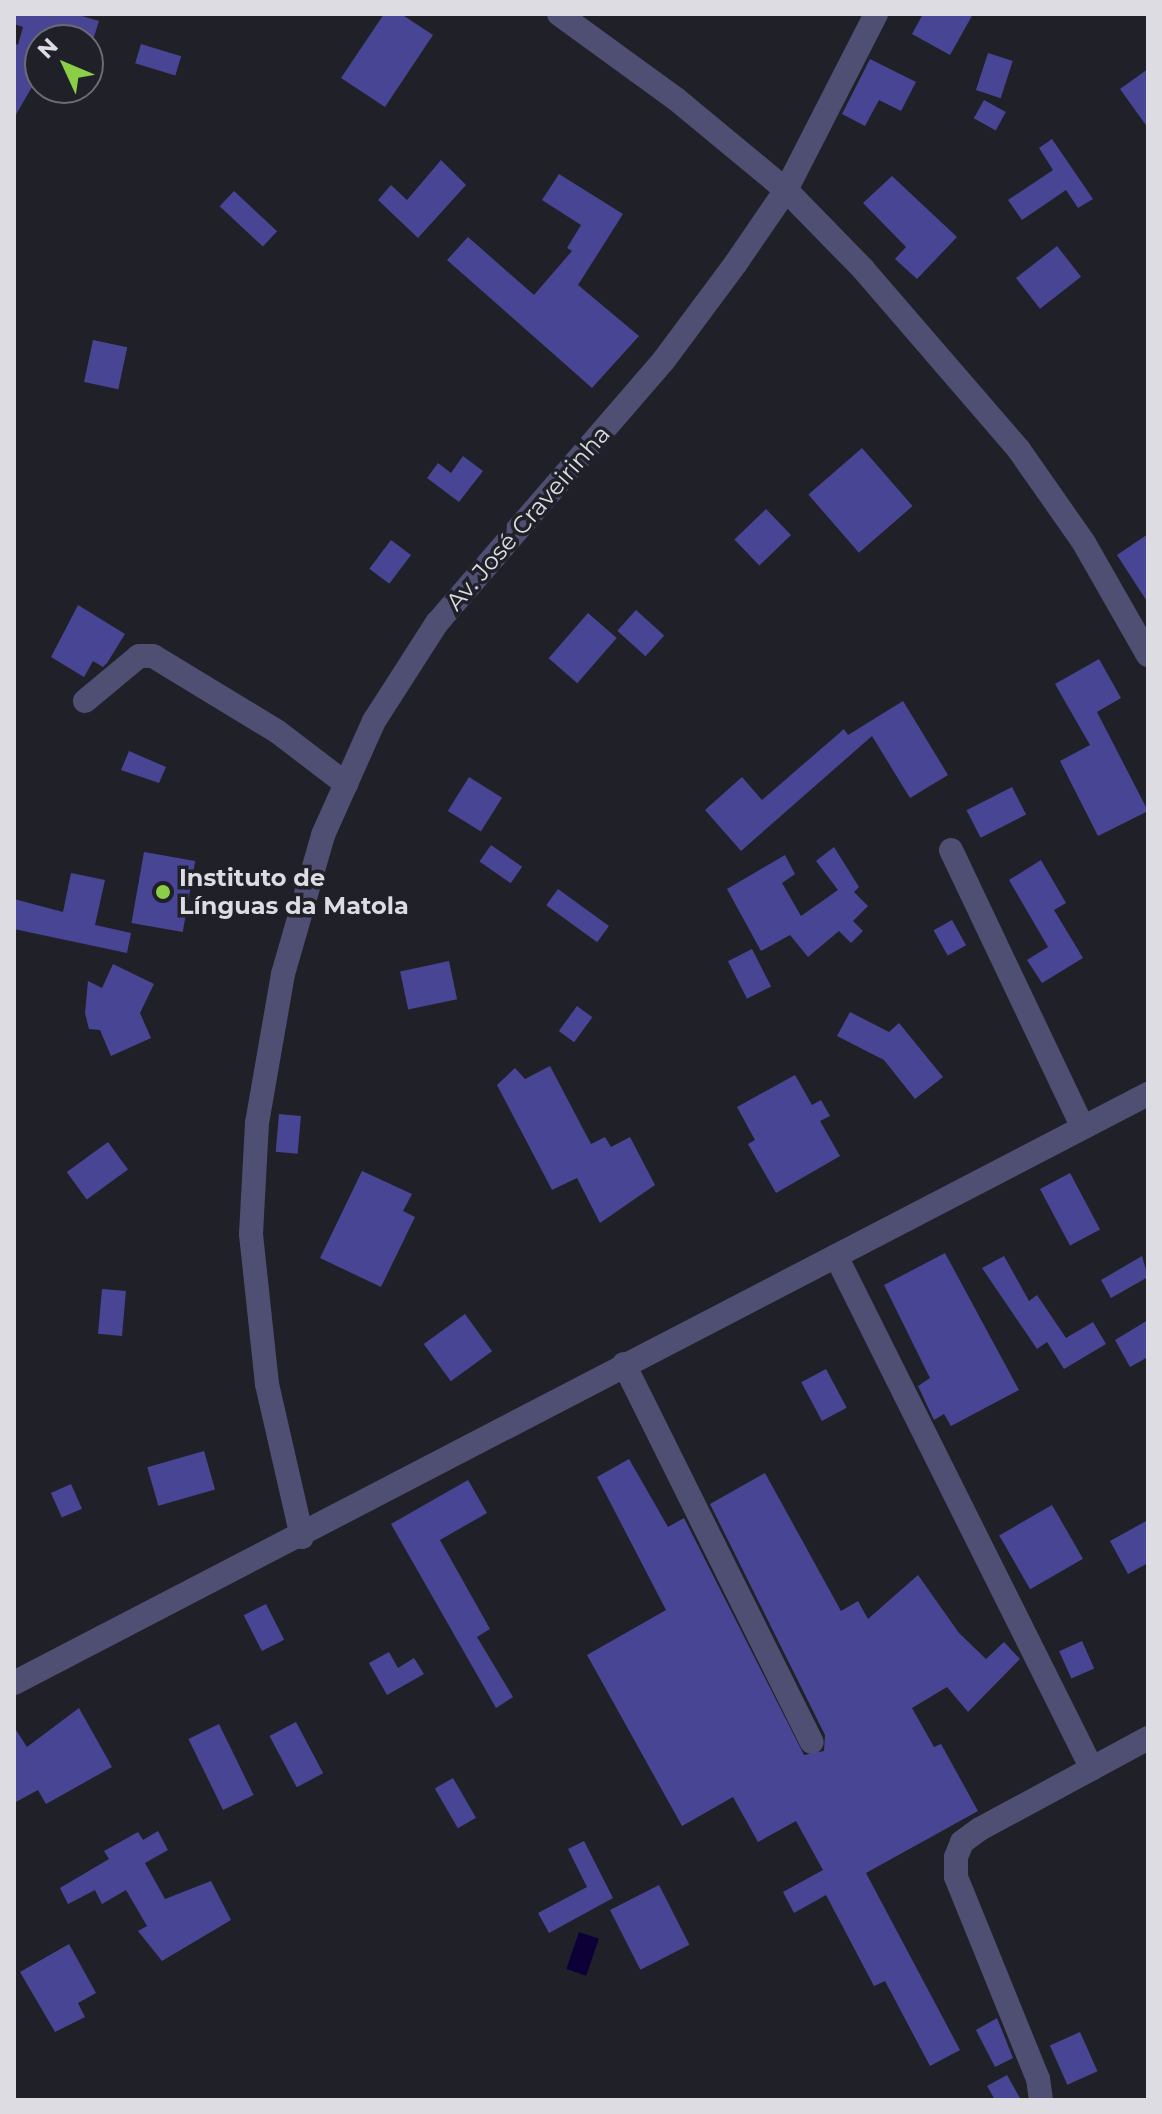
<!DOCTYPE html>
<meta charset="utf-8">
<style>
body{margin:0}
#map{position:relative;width:1162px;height:2114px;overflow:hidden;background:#1f2028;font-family:Montserrat,sans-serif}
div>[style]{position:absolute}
.water>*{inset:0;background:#0c0036;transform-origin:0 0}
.building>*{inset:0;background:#494595;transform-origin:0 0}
.minor>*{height:24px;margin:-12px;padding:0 12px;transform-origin:12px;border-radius:12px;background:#4e4f72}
.dots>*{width:22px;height:22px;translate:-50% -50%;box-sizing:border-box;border:4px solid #1f2028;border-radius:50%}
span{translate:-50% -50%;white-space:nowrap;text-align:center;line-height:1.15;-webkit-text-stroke:7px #1f2028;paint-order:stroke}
.street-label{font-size:24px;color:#dcdce2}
.poi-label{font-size:24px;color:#dcdce2;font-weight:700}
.left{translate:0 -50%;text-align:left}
.frame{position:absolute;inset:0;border:16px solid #dcdce2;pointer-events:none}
.north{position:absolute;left:24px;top:24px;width:80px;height:80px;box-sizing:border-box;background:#1f2028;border:2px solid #6b6b72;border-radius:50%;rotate:314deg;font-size:22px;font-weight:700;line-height:32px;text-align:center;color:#dcdce2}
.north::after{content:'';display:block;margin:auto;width:28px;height:36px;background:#8bce47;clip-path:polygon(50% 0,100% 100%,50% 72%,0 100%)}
</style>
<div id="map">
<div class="water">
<div style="left:579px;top:1932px;width:21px;height:39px;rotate:19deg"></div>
</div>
<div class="building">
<div style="clip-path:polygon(14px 14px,75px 14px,99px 21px,93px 40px,40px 32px,40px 73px,14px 118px,14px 43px,18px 45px,23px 27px,14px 24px)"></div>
<div style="clip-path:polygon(384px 14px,401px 14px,433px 35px,385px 107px,341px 78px)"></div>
<div style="clip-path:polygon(923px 14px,973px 14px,950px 55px,912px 34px)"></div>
<div style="left:141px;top:44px;width:42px;height:20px;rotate:17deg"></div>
<div style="left:988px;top:53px;width:26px;height:39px;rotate:18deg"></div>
<div style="clip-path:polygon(870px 59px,916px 82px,901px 111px,879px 100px,865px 126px,842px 114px)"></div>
<div style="clip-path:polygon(1148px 69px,1148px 128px,1120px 89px)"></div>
<div style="left:984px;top:100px;width:25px;height:21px;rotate:29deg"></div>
<div style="clip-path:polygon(1052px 139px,1093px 199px,1078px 208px,1066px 190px,1022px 220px,1008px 200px,1053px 170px,1039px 148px)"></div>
<div style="clip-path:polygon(441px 160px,466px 185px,418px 238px,378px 200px,391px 185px,407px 200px)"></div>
<div style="clip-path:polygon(559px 174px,623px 214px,578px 285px,639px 336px,592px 388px,447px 260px,468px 237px,534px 295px,572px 251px,567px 248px,581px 225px,542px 200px)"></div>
<div style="clip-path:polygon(892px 176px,957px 237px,917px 279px,895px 259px,906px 247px,863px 203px)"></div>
<div style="left:234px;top:191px;width:59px;height:21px;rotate:43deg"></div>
<div style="left:1057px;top:246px;width:39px;height:52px;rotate:52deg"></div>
<div style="left:93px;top:340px;width:35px;height:43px;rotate:12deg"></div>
<div style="left:862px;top:448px;width:77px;height:71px;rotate:49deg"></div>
<div style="clip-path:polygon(463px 456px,483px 471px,459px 502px,427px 478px,438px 463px,451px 473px)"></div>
<div style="left:766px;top:509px;width:36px;height:44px;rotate:46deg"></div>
<div style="clip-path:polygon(1148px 534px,1148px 603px,1117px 555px)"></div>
<div style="left:391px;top:540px;width:25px;height:36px;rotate:37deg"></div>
<div style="clip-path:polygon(78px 605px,125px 634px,107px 663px,103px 667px,93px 661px,84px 677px,51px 657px)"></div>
<div style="left:636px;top:610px;width:38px;height:28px;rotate:42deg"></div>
<div style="left:588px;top:613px;width:38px;height:60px;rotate:41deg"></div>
<div style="clip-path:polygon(1099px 659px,1121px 698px,1097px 712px,1148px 811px,1098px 836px,1060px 761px,1090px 745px,1055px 684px)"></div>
<div style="clip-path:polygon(903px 701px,948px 775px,910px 798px,872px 736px,741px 851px,705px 810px,742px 777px,762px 800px,844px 729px,848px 735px)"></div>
<div style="clip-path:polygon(129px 751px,166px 767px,159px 783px,121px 770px)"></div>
<div style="left:469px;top:777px;width:39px;height:40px;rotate:32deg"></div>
<div style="left:1012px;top:787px;width:31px;height:51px;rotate:63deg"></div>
<div style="left:491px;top:845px;width:38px;height:20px;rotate:35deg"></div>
<div style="clip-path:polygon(834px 847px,859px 887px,854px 892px,868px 906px,853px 921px,863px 931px,851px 943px,839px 931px,808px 957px,790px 935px,761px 951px,727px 889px,785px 855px,795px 874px,782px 883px,801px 916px,838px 890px,816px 861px)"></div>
<div style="left:144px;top:852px;width:52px;height:72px;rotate:10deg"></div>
<div style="clip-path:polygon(1041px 860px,1066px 903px,1054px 910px,1083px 958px,1042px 983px,1027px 960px,1048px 947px,1009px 880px)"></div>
<div style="clip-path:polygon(71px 873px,105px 880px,95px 925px,131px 933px,127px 953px,14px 929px,14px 899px,63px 912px)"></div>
<div style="left:558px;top:889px;width:63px;height:20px;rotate:36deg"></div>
<div style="left:952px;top:920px;width:29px;height:21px;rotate:61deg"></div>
<div style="left:752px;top:949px;width:42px;height:27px;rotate:63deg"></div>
<div style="left:449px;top:961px;width:39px;height:50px;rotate:78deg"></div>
<div style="clip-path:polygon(113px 964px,154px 984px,140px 1013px,151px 1038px,111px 1056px,100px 1030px,89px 1029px,85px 1013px,88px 981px,102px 988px)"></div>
<div style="left:577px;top:1006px;width:19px;height:31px;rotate:36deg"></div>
<div style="clip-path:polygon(850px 1012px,889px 1032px,899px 1023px,943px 1077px,915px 1099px,884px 1060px,837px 1036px)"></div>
<div style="clip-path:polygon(550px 1066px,591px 1144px,605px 1137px,611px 1147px,630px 1137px,655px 1185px,600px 1223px,577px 1178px,552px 1190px,497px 1085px,515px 1068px,525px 1079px)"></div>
<div style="clip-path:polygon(795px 1075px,812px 1105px,821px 1100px,830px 1116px,820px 1121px,840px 1156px,776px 1193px,748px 1144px,755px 1140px,737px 1107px)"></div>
<div style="left:279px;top:1114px;width:22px;height:38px;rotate:5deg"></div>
<div style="left:108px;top:1142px;width:34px;height:51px;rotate:54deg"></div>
<div style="clip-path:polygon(362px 1171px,412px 1194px,403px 1211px,415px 1217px,381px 1287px,320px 1258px)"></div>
<div style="left:1070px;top:1173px;width:64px;height:34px;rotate:62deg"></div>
<div style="clip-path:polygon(945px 1253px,1019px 1390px,951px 1426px,944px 1414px,934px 1420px,918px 1386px,930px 1378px,884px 1285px)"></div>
<div style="clip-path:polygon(1004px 1256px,1029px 1301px,1037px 1295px,1066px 1338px,1093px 1322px,1106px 1344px,1064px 1369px,1047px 1342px,1037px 1349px,982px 1268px)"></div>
<div style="clip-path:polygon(1142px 1256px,1148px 1277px,1111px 1298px,1101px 1280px)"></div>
<div style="left:102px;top:1289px;width:24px;height:45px;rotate:5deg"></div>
<div style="left:465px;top:1314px;width:46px;height:51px;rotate:54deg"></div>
<div style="clip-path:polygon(1148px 1320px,1148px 1357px,1130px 1367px,1115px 1340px)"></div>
<div style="left:826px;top:1369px;width:44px;height:28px;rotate:62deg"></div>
<div style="left:204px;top:1451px;width:40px;height:59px;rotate:74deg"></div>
<div style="clip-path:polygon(629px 1459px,668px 1527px,684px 1518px,804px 1755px,824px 1751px,825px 1735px,710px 1504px,765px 1473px,841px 1611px,858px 1601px,868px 1619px,918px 1575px,959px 1633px,986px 1659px,1004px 1642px,1020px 1659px,968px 1712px,947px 1687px,912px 1708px,934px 1747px,941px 1744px,978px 1811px,866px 1873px,960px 2050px,930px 2066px,885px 1981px,874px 1986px,826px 1895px,794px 1913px,783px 1892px,823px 1870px,796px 1821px,758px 1842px,733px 1797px,682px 1826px,587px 1655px,666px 1610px,597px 1477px)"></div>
<div style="clip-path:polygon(468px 1480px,487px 1513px,440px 1540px,490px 1629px,477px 1637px,513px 1697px,496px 1708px,391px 1524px)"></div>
<div style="left:71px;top:1484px;width:27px;height:22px;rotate:66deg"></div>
<div style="left:1052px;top:1505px;width:62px;height:61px;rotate:60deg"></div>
<div style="clip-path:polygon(1148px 1520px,1148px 1563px,1128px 1574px,1110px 1541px)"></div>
<div style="left:266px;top:1604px;width:40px;height:25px;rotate:63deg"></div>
<div style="left:1082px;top:1641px;width:30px;height:25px;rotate:66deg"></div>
<div style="clip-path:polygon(389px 1652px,398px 1668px,414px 1658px,424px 1674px,387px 1695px,369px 1663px)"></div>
<div style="clip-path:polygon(79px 1708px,112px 1767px,46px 1804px,38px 1790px,14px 1803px,14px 1727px,27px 1747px)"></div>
<div style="left:296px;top:1722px;width:58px;height:30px;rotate:62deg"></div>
<div style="left:219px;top:1724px;width:79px;height:34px;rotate:64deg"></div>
<div style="left:453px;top:1778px;width:46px;height:21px;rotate:60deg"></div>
<div style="clip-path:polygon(158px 1831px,168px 1850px,145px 1863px,165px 1899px,211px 1881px,231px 1920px,162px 1961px,138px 1931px,147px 1926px,126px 1890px,102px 1904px,95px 1890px,68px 1904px,60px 1888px,109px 1859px,104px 1851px,138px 1832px,143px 1840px)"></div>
<div style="clip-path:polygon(584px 1841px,613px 1898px,549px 1933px,538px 1913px,587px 1887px,568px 1849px)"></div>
<div style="left:659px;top:1885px;width:67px;height:55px;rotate:63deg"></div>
<div style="clip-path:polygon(69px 1944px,96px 1993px,78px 2003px,85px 2017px,55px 2032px,20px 1972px)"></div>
<div style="clip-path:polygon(997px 2018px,1013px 2058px,995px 2067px,976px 2030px)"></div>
<div style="left:1080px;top:2032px;width:43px;height:33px;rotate:66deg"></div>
<div style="clip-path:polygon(1007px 2075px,1021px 2100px,995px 2100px,987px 2086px)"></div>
</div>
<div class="minor">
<div style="left:559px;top:14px;width:145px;rotate:36deg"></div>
<div style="left:676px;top:99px;width:143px;rotate:39.6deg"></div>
<div style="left:786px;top:190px;width:110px;rotate:45.7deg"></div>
<div style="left:863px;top:269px;width:239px;rotate:49.2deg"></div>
<div style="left:1019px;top:450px;width:113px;rotate:55deg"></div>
<div style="left:1084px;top:543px;width:129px;rotate:60.3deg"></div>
<div style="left:85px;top:701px;width:70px;rotate:-39.8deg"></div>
<div style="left:139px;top:656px;width:14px"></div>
<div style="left:153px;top:656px;width:146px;rotate:31.3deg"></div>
<div style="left:278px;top:732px;width:86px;rotate:37.4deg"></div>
<div style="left:951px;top:850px;width:306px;rotate:64.6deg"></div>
<div style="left:836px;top:1256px;width:573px;rotate:63.48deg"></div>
<div style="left:624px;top:1364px;width:422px;rotate:63.6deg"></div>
<div style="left:302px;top:1537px;width:157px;rotate:-102.9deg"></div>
<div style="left:267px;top:1384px;width:151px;rotate:-96.1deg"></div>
<div style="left:251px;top:1234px;width:111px;rotate:-86.9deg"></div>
<div style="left:257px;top:1123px;width:151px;rotate:-80.1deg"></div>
<div style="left:283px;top:974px;width:145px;rotate:-73.9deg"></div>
<div style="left:323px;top:835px;width:125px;rotate:-65.9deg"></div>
<div style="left:374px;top:721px;width:117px;rotate:-57.3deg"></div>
<div style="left:437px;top:623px;width:347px;rotate:-49.2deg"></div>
<div style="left:664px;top:360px;width:121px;rotate:-53.4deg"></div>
<div style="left:736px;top:263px;width:88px;rotate:-55.6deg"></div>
<div style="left:786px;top:190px;width:198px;rotate:-62.9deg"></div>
<div style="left:14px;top:1683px;width:1278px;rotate:-27.45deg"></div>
<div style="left:1041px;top:2100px;width:21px;rotate:-98deg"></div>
<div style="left:1038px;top:2079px;width:218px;rotate:-112.1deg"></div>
<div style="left:956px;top:1877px;width:20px;rotate:-90deg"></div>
<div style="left:956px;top:1857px;width:16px;rotate:-68deg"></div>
<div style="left:962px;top:1842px;width:22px;rotate:-36deg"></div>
<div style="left:980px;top:1829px;width:191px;rotate:-28.4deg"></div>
</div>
<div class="dots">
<div style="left:163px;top:892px;background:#8bce47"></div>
</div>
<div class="street-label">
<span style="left:528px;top:518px;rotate:-49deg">Av. José Craveirinha</span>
</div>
<div class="poi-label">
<span class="left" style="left:179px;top:892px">Instituto de<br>Línguas da Matola</span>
</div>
<div class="frame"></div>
<div class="north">N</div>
</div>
